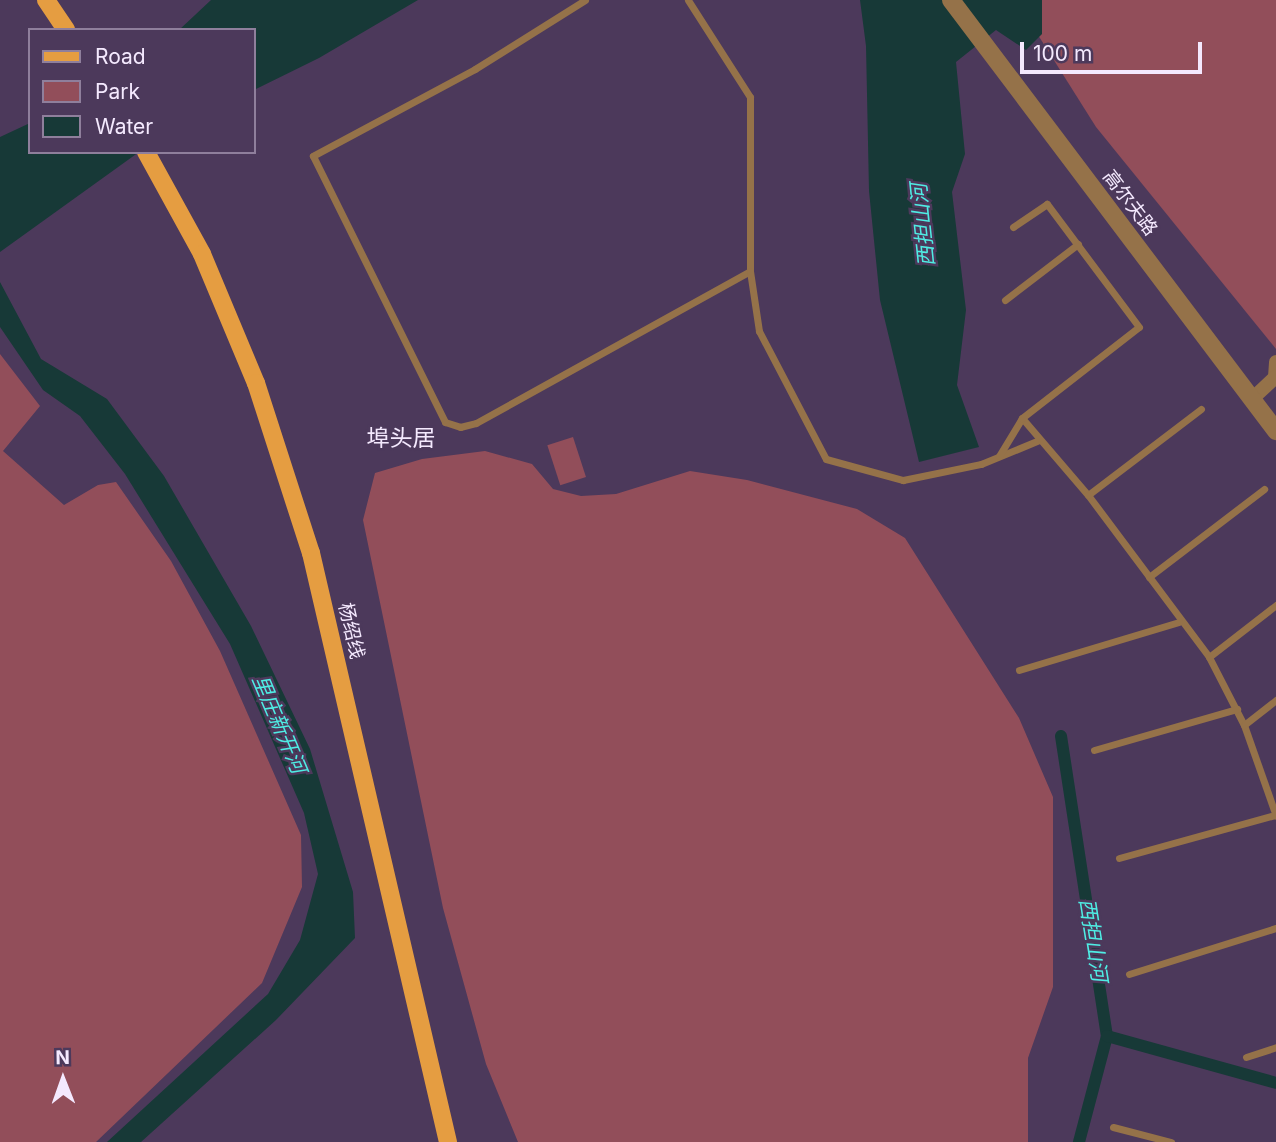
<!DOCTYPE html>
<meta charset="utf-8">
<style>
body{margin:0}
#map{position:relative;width:1276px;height:1142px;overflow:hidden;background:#4c395b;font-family:Inter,"Noto Sans SC",sans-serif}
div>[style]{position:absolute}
.green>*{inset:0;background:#924e5a;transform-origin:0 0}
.water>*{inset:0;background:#173937}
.canal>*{height:12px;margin:-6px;padding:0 6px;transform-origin:6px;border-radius:6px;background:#173937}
.service>*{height:7px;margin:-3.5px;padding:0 3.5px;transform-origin:3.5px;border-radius:3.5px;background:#957249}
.minor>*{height:14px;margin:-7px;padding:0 7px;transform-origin:7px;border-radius:7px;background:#957249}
.tertiary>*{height:18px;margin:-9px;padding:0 9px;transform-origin:9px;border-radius:9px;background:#957249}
.primary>*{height:18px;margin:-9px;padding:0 9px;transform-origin:9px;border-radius:9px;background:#e59d41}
span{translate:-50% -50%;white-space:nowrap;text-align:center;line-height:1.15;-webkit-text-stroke:5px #4c395b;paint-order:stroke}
.street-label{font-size:19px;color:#f4e9fe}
.water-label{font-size:21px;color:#4fede4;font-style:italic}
.quarter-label{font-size:23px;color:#f4e9fe}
.legend{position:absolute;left:28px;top:28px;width:228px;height:126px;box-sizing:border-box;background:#4c395b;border:2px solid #8f7f9c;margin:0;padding:9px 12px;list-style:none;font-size:21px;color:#f4e9fe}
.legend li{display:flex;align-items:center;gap:14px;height:35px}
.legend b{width:35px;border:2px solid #8f7f9c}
.north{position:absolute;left:28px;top:1044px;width:70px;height:70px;-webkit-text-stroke:5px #4c395b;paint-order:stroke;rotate:359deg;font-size:19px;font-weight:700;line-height:28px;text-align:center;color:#f4e9fe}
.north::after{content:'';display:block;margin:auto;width:24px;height:32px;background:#f4e9fe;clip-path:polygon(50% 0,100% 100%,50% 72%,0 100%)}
.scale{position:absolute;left:1020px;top:42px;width:182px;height:32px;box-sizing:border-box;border:4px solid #f4e9fe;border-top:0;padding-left:9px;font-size:21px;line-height:24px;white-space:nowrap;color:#f4e9fe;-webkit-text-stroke:5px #4c395b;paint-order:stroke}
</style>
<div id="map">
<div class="green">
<div style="clip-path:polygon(1016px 0,1276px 0,1276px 349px,1096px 127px)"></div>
<div style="clip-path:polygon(0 354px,40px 406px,3px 451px,64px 505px,98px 485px,116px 482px,171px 561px,220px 651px,301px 835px,302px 887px,262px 983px,96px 1142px,0 1142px)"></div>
<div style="left:573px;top:437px;width:42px;height:27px;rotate:72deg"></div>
<div style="clip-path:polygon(485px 451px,532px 464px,553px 489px,581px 496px,616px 494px,690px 471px,747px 480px,857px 509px,905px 538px,1019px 718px,1053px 797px,1053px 987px,1028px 1058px,1028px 1142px,518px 1142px,486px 1064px,443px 908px,363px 520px,375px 473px,422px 459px)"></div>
</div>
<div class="water">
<div style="clip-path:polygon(211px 0,418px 0,319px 58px,254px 90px,254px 30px,179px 30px)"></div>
<div style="clip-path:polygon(860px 0,1042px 0,1042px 34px,1026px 50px,996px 30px,956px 62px,965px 154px,952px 192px,966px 310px,957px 385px,979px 447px,919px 462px,880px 300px,869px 191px,866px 46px)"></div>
<div style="clip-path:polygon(30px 123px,30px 152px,139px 152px,0 252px,0 137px)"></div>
<div style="clip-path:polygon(0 282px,41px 359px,107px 399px,164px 476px,251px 626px,310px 749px,353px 892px,355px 938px,276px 1020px,141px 1142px,107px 1142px,268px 994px,300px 940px,318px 874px,304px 813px,230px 644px,125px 474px,80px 416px,43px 390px,0 327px)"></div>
</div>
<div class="canal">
<div style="left:1061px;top:736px;width:304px;rotate:81.3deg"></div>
<div style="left:1107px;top:1036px;width:110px;rotate:104.8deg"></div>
<div style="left:1107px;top:1036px;width:175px;rotate:15.5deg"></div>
</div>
<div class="service">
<div style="left:585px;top:0;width:130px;rotate:147.9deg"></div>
<div style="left:475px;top:69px;width:184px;rotate:151.8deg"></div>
<div style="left:313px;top:156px;width:297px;rotate:63.6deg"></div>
<div style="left:445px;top:422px;width:16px;rotate:18deg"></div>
<div style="left:460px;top:427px;width:16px;rotate:-14deg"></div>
<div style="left:476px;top:423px;width:313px;rotate:-29deg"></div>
<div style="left:688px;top:0;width:115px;rotate:57.4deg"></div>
<div style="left:750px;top:97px;width:174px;rotate:90deg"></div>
<div style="left:750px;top:271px;width:61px;rotate:81.5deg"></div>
<div style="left:759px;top:331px;width:144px;rotate:62.4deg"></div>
<div style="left:826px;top:459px;width:80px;rotate:15.3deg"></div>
<div style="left:903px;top:480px;width:80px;rotate:-11.6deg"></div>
<div style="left:981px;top:464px;width:61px;rotate:-22.3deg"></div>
<div style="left:1005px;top:300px;width:92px;rotate:-37.5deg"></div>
<div style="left:1022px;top:418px;width:101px;rotate:49.4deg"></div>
<div style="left:1088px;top:495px;width:202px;rotate:53.2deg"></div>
<div style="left:1209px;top:657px;width:76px;rotate:62.8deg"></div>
<div style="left:1244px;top:725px;width:96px;rotate:70.6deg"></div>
<div style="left:999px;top:456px;width:44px;rotate:-58.8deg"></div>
<div style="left:1022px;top:418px;width:148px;rotate:-37.9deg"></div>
<div style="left:1139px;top:327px;width:154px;rotate:-126.8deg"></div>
<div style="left:1047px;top:204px;width:41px;rotate:145.9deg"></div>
<div style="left:1088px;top:495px;width:142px;rotate:-37.3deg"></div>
<div style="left:1149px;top:577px;width:145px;rotate:-37.4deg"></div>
<div style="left:1209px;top:657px;width:85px;rotate:-37.8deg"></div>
<div style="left:1019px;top:670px;width:167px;rotate:-16.7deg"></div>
<div style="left:1244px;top:725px;width:41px;rotate:-38deg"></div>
<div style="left:1094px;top:750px;width:149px;rotate:-16deg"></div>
<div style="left:1119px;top:858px;width:162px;rotate:-15.4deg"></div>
<div style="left:1129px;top:974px;width:154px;rotate:-17.4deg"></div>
<div style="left:1246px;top:1057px;width:32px;rotate:-18deg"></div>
<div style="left:1113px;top:1127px;width:60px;rotate:14.5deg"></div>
</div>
<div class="minor">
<div style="left:1275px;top:377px;width:15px;rotate:-86deg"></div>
<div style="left:1252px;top:399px;width:33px;rotate:-43deg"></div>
</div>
<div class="tertiary">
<div style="left:951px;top:0;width:540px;rotate:52.98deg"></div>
</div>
<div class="primary">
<div style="left:46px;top:0;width:36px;rotate:56deg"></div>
<div style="left:146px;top:152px;width:116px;rotate:61.2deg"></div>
<div style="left:202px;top:254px;width:140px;rotate:67.3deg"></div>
<div style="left:256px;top:383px;width:179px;rotate:72.1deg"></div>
<div style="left:311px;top:553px;width:605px;rotate:76.91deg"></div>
</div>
<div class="street-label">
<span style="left:1130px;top:203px;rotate:53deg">高尔夫路</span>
<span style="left:351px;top:631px;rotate:77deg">杨绍线</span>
</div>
<div class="water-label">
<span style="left:923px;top:225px;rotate:-96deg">西担山河</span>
<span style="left:279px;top:724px;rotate:67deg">里庄新开河</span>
<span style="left:1093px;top:940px;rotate:81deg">西担山河</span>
</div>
<div class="quarter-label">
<span style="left:401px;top:438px">埠头居</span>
</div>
<ul class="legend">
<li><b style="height:9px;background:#e59d41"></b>Road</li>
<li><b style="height:19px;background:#924e5a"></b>Park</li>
<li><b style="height:19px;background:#173937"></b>Water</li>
</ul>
<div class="north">N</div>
<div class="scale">100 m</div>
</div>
